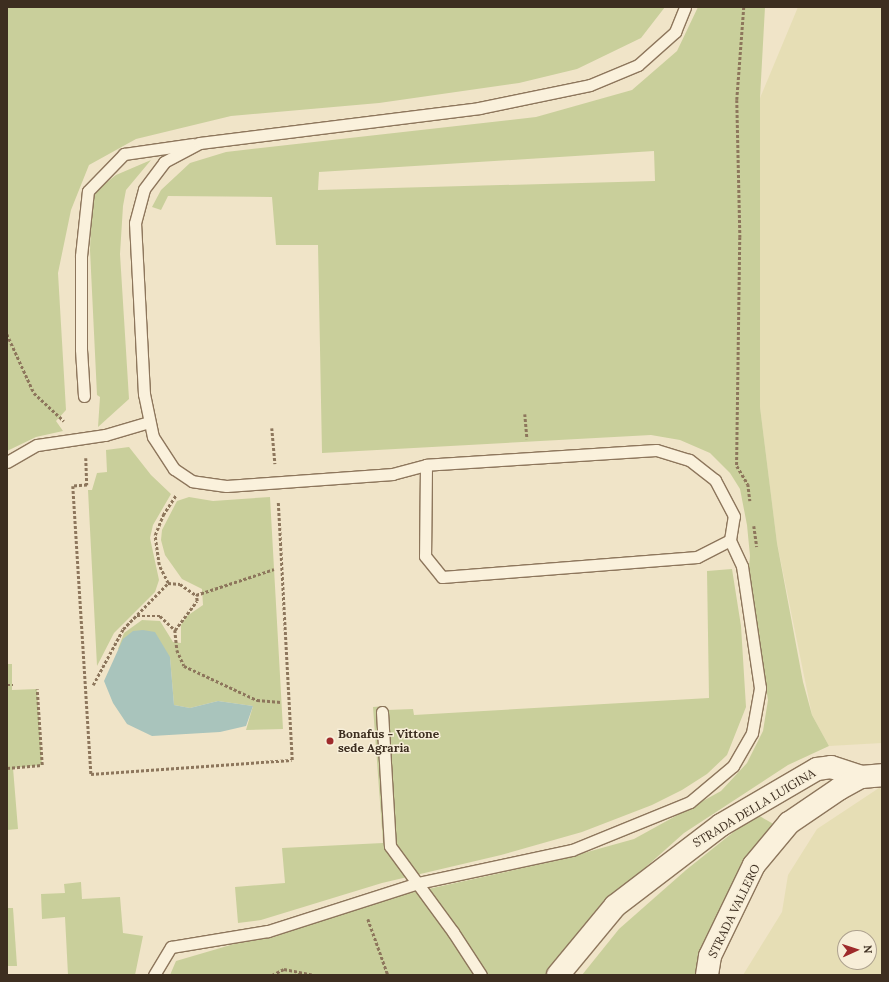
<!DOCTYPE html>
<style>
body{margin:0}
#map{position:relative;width:889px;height:982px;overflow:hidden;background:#f0e4c8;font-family:Lora,serif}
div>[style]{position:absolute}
.farmland>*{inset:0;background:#e6deb5}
.green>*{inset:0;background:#c9cf9b}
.water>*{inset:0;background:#a9c4bc}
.path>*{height:2.5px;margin-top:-1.25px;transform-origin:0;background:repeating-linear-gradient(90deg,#8d765c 0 3px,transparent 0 5px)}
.roads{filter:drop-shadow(1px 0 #8d765c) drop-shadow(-1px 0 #8d765c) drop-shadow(0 1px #8d765c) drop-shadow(0 -1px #8d765c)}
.lane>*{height:11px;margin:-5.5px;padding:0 5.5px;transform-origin:5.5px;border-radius:5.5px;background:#faf1dc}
.street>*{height:22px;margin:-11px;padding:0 11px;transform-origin:11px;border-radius:11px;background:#faf1dc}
.dots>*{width:11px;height:11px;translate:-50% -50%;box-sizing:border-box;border:2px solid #f7eed8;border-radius:50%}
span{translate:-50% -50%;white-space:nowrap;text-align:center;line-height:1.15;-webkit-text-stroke:3px #f7eed8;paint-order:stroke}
.poi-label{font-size:12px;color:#3d2e20;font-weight:700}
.left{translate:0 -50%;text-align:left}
.street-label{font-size:12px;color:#3d2e20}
.frame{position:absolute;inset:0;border:8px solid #3d2e20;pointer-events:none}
.north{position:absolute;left:837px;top:930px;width:40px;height:40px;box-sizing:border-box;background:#f7eed8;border:1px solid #ada18e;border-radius:50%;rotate:87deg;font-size:11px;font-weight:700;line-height:16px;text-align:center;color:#3d2e20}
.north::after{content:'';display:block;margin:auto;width:14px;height:18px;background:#9e2a2b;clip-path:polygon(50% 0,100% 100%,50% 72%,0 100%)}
</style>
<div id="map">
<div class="farmland">
<div style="clip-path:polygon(798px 7px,882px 7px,882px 743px,829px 746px,812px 715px,777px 543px,760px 407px,760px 98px)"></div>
<div style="clip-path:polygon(evenodd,882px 786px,882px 975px,743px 975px,782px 912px,788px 875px,817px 829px,882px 786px,845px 938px,869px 938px,869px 962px,845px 962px,845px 938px)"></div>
</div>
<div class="green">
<div style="clip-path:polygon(7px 7px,665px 7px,641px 38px,577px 69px,519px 83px,379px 103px,231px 116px,136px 139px,89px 165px,71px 210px,58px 273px,66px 410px,56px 421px,63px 431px,36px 437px,7px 451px)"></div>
<div style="clip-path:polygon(evenodd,698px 7px,765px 7px,760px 98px,760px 407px,777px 543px,803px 682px,812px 715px,829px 746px,788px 765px,684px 833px,601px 907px,547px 975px,170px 975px,176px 961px,234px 944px,274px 937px,369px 902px,555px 861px,634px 839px,721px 791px,747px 763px,763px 731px,768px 700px,748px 576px,750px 556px,747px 525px,740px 489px,730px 473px,710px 453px,680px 440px,651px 435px,322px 453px,318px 245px,276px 245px,272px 197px,168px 196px,161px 210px,152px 207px,161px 190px,190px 163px,226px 152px,536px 117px,632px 90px,677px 51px,698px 7px,654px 151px,655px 181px,318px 190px,319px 172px,654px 151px)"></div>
<div style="clip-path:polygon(151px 160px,126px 190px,123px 206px,120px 254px,129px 399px,98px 427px,100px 397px,97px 395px,90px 250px,92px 194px,116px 175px)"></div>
<div style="clip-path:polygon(129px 447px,151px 475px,171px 494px,153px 525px,150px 538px,159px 580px,155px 592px,114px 633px,97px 666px,88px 490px,92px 490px,97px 473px,107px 472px,106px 450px)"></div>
<div style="clip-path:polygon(189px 497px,213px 501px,270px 497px,283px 729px,246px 730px,253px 706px,218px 701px,190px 708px,174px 705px,170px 657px,118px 649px,124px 633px,142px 620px,160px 621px,173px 642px,181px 643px,181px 625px,187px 616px,203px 605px,202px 589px,182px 579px,165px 555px,161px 540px,162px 530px,177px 501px)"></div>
<div style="clip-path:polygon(732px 569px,741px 626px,746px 707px,727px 755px,707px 774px,682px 790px,652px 805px,582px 832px,501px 855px,382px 883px,261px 920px,238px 923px,235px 887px,285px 883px,282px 848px,383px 843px,373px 707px,386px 706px,387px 710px,413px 709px,414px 715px,709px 698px,707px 571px)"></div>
<div style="clip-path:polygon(7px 664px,12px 664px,12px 690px,37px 689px,42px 765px,13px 768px,18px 829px,7px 830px)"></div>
<div style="clip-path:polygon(756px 814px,777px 826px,699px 975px,582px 975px,619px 929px,686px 870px)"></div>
<div style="clip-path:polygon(81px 882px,82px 899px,120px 897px,123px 933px,143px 936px,135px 975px,68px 975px,65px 917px,42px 919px,41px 894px,65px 893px,64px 884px)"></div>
<div style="clip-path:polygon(7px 908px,13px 908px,17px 966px,7px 966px)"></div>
</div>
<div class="water">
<div style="clip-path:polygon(143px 630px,155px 632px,170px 657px,174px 705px,190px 708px,218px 701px,253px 706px,246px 726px,220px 732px,152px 736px,127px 724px,113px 703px,104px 681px,123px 639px,133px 631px)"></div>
</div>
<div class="path">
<div style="left:744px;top:7px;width:93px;rotate:94.3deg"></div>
<div style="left:737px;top:100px;width:137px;rotate:88.7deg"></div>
<div style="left:740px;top:237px;width:229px;rotate:90.8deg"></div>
<div style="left:737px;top:466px;width:21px;rotate:59deg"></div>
<div style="left:748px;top:484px;width:17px;rotate:83deg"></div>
<div style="left:7px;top:334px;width:65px;rotate:65.4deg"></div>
<div style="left:34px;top:393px;width:41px;rotate:43deg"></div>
<div style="left:525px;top:414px;width:25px;rotate:85deg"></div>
<div style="left:272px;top:428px;width:36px;rotate:85deg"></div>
<div style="left:86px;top:458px;width:27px;rotate:88deg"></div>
<div style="left:87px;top:485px;width:14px;rotate:176deg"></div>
<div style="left:73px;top:486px;width:289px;rotate:86.4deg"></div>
<div style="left:91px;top:774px;width:201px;rotate:-4deg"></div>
<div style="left:292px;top:760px;width:258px;rotate:-93.1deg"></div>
<div style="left:754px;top:526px;width:21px;rotate:82deg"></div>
<div style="left:168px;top:583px;width:12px;rotate:5deg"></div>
<div style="left:180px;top:584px;width:19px;rotate:35deg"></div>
<div style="left:196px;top:595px;width:82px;rotate:-18.4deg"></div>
<div style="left:137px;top:616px;width:23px"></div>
<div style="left:160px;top:616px;width:21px;rotate:43deg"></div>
<div style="left:175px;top:630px;width:20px;rotate:84deg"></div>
<div style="left:177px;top:650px;width:17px;rotate:66deg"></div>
<div style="left:184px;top:666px;width:81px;rotate:25deg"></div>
<div style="left:257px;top:700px;width:24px;rotate:5deg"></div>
<div style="left:175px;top:630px;width:36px;rotate:-53deg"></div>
<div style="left:197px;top:601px;width:6px;rotate:-99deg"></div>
<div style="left:7px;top:685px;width:6px"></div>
<div style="left:93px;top:685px;width:64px;rotate:-61.8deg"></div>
<div style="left:123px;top:629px;width:64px;rotate:-45.6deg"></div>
<div style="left:168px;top:583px;width:20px;rotate:-117deg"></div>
<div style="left:159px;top:565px;width:30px;rotate:-98deg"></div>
<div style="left:155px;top:535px;width:22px;rotate:-68deg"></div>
<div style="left:163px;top:515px;width:24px;rotate:-57deg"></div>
<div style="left:7px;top:768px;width:35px;rotate:-5deg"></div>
<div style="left:42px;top:765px;width:76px;rotate:-93.8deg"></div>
<div style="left:368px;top:919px;width:59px;rotate:70.3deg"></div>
<div style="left:272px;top:975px;width:13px;rotate:-27deg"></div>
<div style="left:284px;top:969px;width:32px;rotate:11deg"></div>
</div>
<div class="roads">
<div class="lane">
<div style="left:84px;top:396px;width:47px;rotate:-93.7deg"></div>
<div style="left:81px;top:349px;width:93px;rotate:-90deg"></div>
<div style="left:81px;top:256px;width:65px;rotate:-83.9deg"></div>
<div style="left:88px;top:191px;width:52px;rotate:-45.8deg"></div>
<div style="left:124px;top:154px;width:70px;rotate:-8.2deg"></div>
<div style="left:7px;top:462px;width:34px;rotate:-30deg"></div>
<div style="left:37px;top:445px;width:69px;rotate:-8.4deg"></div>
<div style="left:105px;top:435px;width:46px;rotate:-16.5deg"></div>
<div style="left:426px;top:465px;width:91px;rotate:90.6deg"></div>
<div style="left:425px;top:556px;width:27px;rotate:51deg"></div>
<div style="left:442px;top:577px;width:256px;rotate:-4.5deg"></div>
<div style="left:697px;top:557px;width:37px;rotate:-27deg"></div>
<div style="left:730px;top:540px;width:24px;rotate:-81deg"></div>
<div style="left:734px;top:516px;width:41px;rotate:-117.8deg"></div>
<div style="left:715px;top:480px;width:33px;rotate:-142deg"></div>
<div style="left:689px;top:460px;width:34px;rotate:-163deg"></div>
<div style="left:656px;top:450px;width:230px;rotate:176.3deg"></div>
<div style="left:426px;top:465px;width:34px;rotate:165deg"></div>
<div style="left:393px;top:474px;width:167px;rotate:175.9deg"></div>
<div style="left:226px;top:486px;width:34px;rotate:-172deg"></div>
<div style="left:192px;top:481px;width:22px;rotate:-146deg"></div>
<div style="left:174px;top:469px;width:38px;rotate:-123deg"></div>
<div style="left:153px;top:437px;width:44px;rotate:-101.8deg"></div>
<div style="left:144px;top:394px;width:171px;rotate:-93deg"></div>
<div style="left:135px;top:223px;width:35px;rotate:-75deg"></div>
<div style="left:144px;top:189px;width:34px;rotate:-53deg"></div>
<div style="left:164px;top:162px;width:40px;rotate:-28deg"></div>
<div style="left:199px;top:143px;width:282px;rotate:-7.1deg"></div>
<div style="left:479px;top:108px;width:113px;rotate:-11.7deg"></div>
<div style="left:590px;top:85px;width:52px;rotate:-22.6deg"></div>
<div style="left:638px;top:65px;width:50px;rotate:-41.7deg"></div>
<div style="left:675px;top:32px;width:27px;rotate:-68deg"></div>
<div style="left:382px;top:712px;width:134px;rotate:86.6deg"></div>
<div style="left:390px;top:846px;width:107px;rotate:53.8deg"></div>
<div style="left:453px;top:932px;width:51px;rotate:56.9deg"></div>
<div style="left:154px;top:975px;width:33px;rotate:-59deg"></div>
<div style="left:171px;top:947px;width:98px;rotate:-9.4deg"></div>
<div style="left:268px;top:931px;width:157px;rotate:-17.7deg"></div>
<div style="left:418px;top:883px;width:157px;rotate:-12.1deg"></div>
<div style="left:572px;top:850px;width:127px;rotate:-22.1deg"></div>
<div style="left:690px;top:802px;width:56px;rotate:-39.9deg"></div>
<div style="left:733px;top:766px;width:38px;rotate:-60deg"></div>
<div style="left:752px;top:733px;width:46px;rotate:-79.9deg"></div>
<div style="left:760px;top:688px;width:123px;rotate:-98.4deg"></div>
<div style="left:742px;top:566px;width:29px;rotate:-115deg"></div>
</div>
<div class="street">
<div style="left:558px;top:975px;width:89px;rotate:-50.4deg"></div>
<div style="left:615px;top:906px;width:133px;rotate:-37.4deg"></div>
<div style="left:721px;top:825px;width:111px;rotate:-30.3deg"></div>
<div style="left:817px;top:769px;width:14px;rotate:-8deg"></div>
<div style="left:831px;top:767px;width:32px;rotate:18deg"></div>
<div style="left:861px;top:777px;width:21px;rotate:-5deg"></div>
<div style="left:707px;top:975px;width:19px;rotate:-81deg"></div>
<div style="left:710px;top:956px;width:101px;rotate:-64.2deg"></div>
<div style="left:754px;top:865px;width:55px;rotate:-50.2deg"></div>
<div style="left:789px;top:823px;width:60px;rotate:-34.2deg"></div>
<div style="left:839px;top:789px;width:25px;rotate:-29deg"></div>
</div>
</div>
<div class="dots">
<div style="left:330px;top:741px;background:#9e2a2b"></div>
</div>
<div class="poi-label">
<span class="left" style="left:338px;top:741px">Bonafus - Vittone<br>sede Agraria</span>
</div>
<div class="street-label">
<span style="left:754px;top:808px;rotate:-31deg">STRADA DELLA LUIGINA</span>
<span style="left:734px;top:911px;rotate:-64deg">STRADA VALLERO</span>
</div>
<div class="frame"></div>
<div class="north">N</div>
</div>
